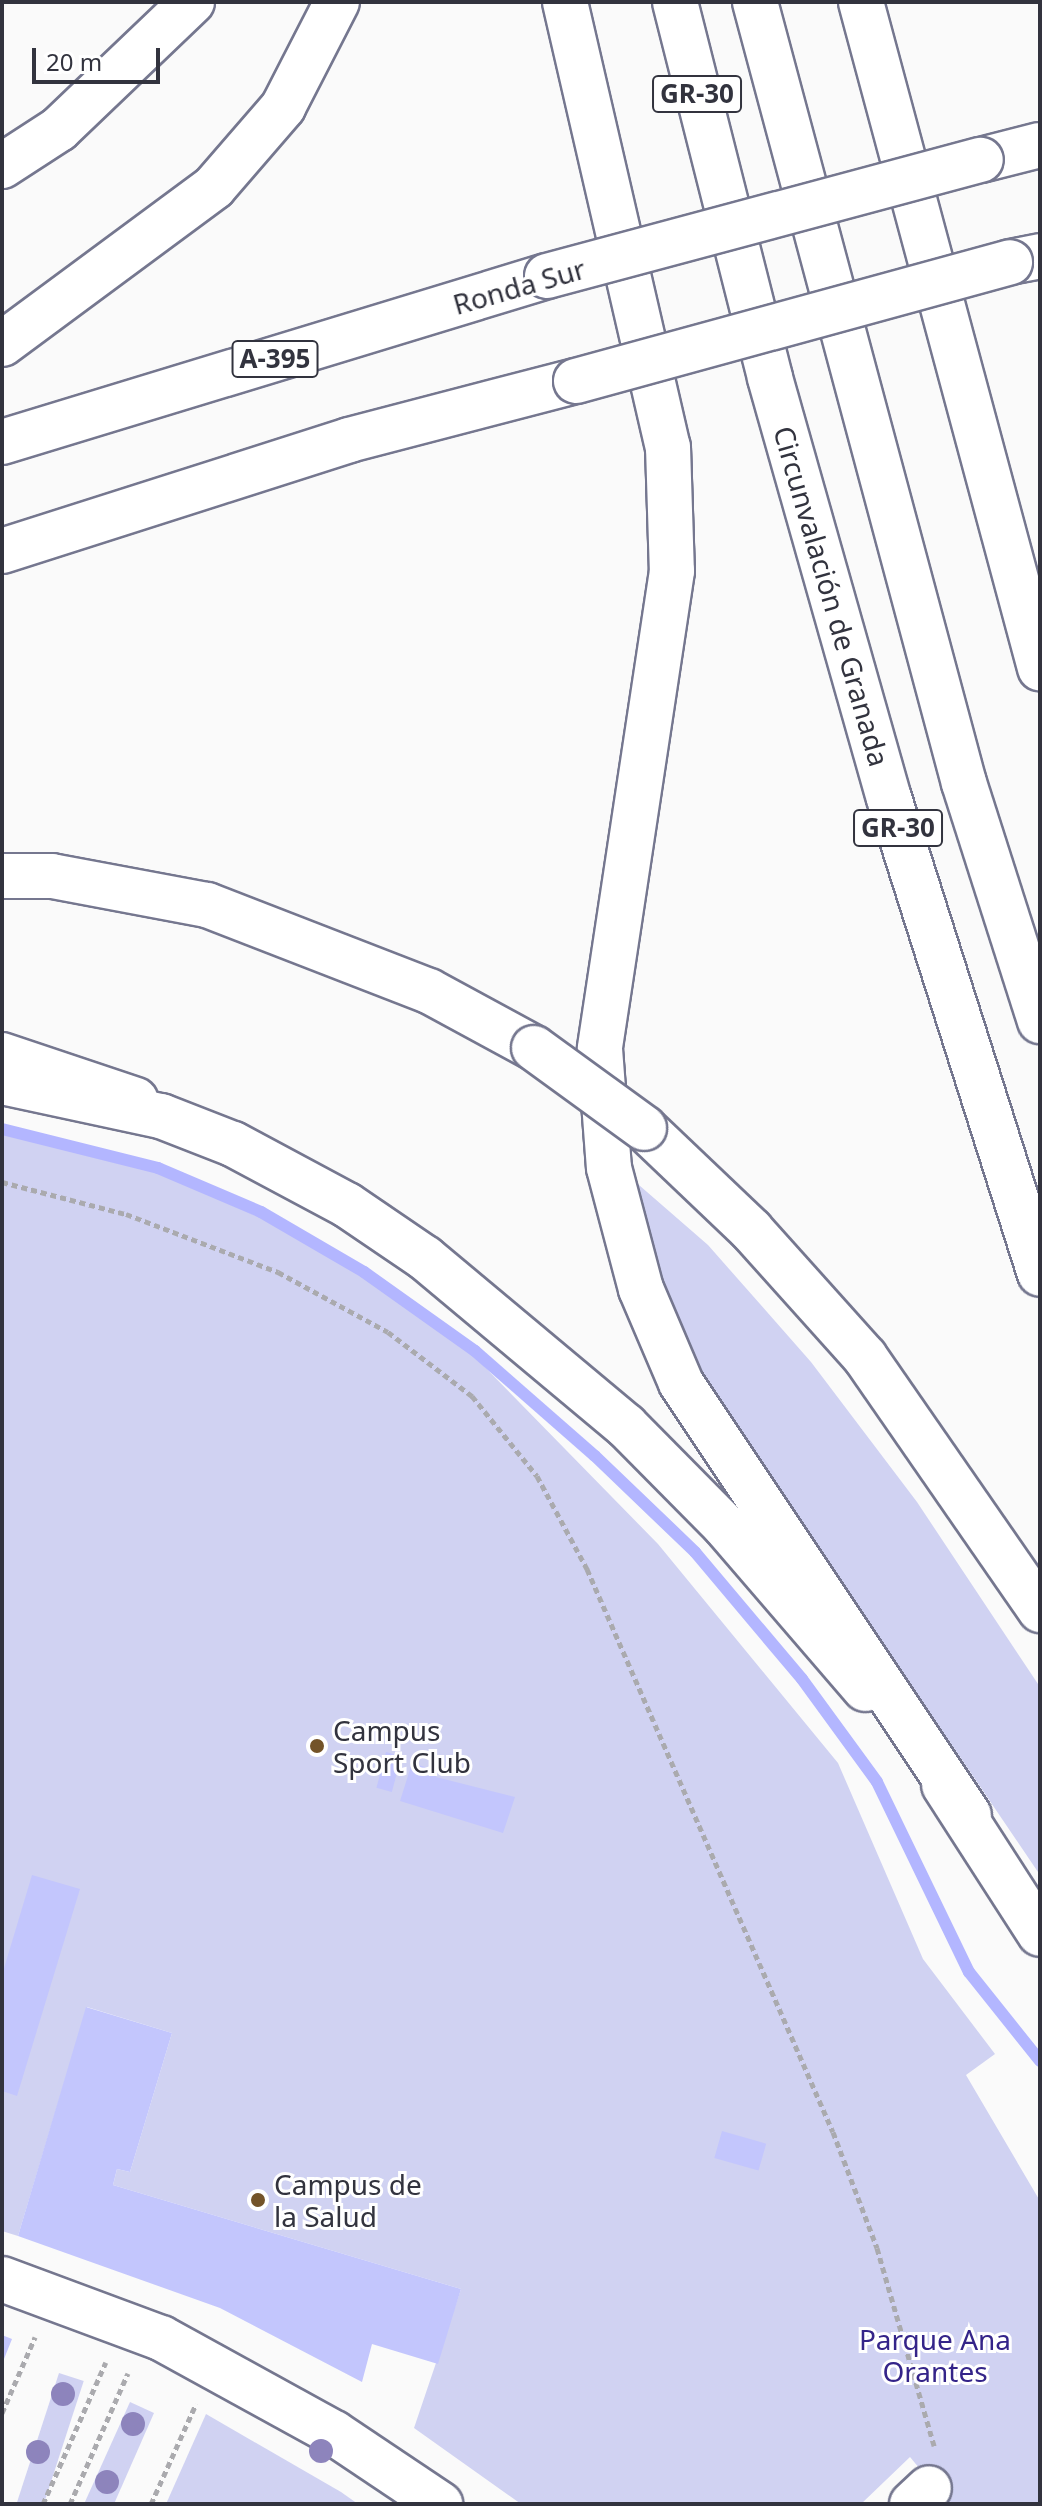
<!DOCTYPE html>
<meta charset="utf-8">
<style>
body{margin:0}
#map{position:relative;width:1042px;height:2506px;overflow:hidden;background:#fafafa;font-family:"Noto Sans",sans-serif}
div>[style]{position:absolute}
.green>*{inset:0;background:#d0d2f2;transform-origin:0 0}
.stream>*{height:12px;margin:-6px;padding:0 6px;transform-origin:6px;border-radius:6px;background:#b3b6ff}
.building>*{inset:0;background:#c3c6fd;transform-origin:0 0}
.path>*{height:5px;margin-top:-2.5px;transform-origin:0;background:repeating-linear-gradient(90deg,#aaaaae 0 6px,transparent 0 10px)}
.roads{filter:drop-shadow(2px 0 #75778f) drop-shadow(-2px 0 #75778f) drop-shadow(0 2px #75778f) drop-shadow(0 -2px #75778f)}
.minor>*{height:44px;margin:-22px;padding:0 22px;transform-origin:22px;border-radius:22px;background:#fff}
.primary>*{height:44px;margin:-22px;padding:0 22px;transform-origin:22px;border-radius:22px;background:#fff}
.motorway>*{height:44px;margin:-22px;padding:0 22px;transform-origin:22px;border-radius:22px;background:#fff}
.bridges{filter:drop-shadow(2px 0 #75778f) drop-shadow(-2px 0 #75778f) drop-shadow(0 2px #75778f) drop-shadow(0 -2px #75778f)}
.motorway-bridge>*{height:44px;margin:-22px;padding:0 22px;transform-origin:22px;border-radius:22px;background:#fff}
.trees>*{width:24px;height:24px;margin:-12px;border-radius:50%;background:#8d84bc}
.dots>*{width:22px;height:22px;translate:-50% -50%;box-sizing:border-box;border:4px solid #fff;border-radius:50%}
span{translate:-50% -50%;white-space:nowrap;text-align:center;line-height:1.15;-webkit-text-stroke:6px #fff;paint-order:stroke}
.shield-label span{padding:2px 6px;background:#fff;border:2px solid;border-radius:6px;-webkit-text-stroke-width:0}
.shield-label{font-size:26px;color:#32333e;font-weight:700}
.street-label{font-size:28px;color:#32333e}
.poi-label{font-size:28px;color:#32333e}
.left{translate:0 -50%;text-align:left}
.park-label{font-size:28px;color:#342489}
.frame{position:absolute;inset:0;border:4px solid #32333e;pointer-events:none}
.scale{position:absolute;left:32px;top:48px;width:128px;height:36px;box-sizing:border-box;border:4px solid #32333e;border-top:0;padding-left:10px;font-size:24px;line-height:28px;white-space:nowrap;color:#32333e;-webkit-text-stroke:6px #fff;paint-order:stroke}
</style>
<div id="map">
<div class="green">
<div style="clip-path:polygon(2px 1131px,156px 1171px,259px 1217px,357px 1272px,471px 1353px,658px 1544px,838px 1763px,923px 1959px,995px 2054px,966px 2075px,1040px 2201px,1040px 2504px,949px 2504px,910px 2457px,861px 2504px,521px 2504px,414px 2428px,461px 2289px,113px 2185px,117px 2169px,130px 2172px,172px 2033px,87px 2007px,18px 2236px,2px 2231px)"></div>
<div style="clip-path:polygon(624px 1172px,708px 1245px,811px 1362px,917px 1502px,1040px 1687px,1040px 1875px,861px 1611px,733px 1442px,681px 1342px)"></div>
<div style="left:59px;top:2373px;width:26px;height:143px;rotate:18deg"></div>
<div style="clip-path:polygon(130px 2402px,154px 2413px,114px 2504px,84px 2504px)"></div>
<div style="clip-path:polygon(206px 2414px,341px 2492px,358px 2504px,166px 2504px)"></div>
</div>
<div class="stream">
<div style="left:2px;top:1129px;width:161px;rotate:14deg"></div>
<div style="left:158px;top:1168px;width:112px;rotate:23.1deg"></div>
<div style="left:261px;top:1212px;width:119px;rotate:30.2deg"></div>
<div style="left:364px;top:1272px;width:136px;rotate:35.4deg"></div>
<div style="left:475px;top:1351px;width:159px;rotate:41.2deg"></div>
<div style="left:595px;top:1456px;width:139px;rotate:43.8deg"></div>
<div style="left:695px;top:1552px;width:166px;rotate:49.9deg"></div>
<div style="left:802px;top:1679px;width:127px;rotate:53.9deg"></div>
<div style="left:877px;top:1782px;width:211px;rotate:64.2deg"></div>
<div style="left:969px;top:1972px;width:114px;rotate:51.4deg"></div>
</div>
<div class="building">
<div style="left:386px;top:1752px;width:16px;height:37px;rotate:15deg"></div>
<div style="clip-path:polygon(412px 1763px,438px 1771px,436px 1777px,515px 1797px,503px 1833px,400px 1801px)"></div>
<div style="clip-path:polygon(32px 1875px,80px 1889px,17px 2096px,2px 2091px,2px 1975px)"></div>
<div style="clip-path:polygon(86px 2007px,172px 2033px,130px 2172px,117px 2169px,113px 2185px,461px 2289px,438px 2364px,372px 2344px,362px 2382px,220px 2308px,18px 2236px)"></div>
<div style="left:722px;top:2131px;width:46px;height:28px;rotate:16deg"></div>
<div style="clip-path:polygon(2px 2335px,12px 2339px,2px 2364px)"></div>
</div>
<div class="path">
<div style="left:2px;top:1182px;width:128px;rotate:14.5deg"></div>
<div style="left:126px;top:1214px;width:163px;rotate:20.9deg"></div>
<div style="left:278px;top:1272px;width:125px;rotate:28.6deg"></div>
<div style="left:388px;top:1332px;width:106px;rotate:37.3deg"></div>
<div style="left:472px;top:1396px;width:103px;rotate:50.9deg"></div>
<div style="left:537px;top:1476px;width:106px;rotate:61.7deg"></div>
<div style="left:587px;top:1569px;width:614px;rotate:66.4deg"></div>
<div style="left:833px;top:2132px;width:124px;rotate:69.2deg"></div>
<div style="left:877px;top:2248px;width:206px;rotate:73.9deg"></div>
<div style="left:2px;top:2413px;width:83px;rotate:-66.5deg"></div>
<div style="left:43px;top:2504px;width:155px;rotate:-66.1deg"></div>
<div style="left:70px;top:2504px;width:143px;rotate:-66.1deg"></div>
<div style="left:151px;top:2504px;width:110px;rotate:-65.8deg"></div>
</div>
<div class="roads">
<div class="minor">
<div style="left:2px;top:166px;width:68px;rotate:-33deg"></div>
<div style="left:59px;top:129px;width:184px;rotate:-43.7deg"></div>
<div style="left:2px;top:1055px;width:141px;rotate:18.6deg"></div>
<div style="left:2px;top:2279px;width:170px;rotate:20.4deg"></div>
<div style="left:161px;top:2338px;width:197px;rotate:28.8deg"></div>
<div style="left:334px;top:2433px;width:128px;rotate:33.8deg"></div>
<div style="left:912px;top:2504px;width:23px;rotate:-43deg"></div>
</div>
<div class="primary">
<div style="left:2px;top:1082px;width:163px;rotate:12.1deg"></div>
<div style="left:161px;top:1116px;width:77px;rotate:21.3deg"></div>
<div style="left:233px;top:1144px;width:129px;rotate:28.2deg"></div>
<div style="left:347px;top:1205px;width:94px;rotate:34.2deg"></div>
<div style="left:425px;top:1258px;width:262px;rotate:39.9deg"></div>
<div style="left:626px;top:1426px;width:141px;rotate:45.3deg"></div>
<div style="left:725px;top:1526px;width:215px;rotate:49.3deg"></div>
<div style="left:944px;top:1785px;width:177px;rotate:57.2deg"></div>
</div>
<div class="motorway">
<div style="left:565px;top:2px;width:457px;rotate:77deg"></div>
<div style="left:668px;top:447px;width:124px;rotate:88.2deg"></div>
<div style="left:672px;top:571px;width:483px;rotate:98.6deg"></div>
<div style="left:600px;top:1049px;width:119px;rotate:85.7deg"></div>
<div style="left:609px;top:1168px;width:125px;rotate:75.2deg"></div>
<div style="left:641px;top:1289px;width:102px;rotate:66.9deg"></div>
<div style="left:681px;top:1383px;width:519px;rotate:56.31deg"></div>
<div style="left:675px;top:2px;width:388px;rotate:75.8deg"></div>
<div style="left:770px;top:378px;width:437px;rotate:74.2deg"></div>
<div style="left:889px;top:798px;width:499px;rotate:72.4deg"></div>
<div style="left:755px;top:2px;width:808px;rotate:75.02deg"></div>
<div style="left:964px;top:783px;width:250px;rotate:72.3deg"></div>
<div style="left:861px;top:2px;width:690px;rotate:74.96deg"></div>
<div style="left:981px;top:160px;width:61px;rotate:-14.3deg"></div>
<div style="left:1010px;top:262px;width:31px;rotate:-11deg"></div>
<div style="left:2px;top:344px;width:264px;rotate:-36.5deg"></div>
<div style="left:214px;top:187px;width:106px;rotate:-49.2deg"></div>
<div style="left:283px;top:107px;width:118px;rotate:-62.8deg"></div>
<div style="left:2px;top:442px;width:570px;rotate:-16.94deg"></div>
<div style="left:2px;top:551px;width:364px;rotate:-17.7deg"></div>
<div style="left:349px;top:440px;width:235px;rotate:-14.6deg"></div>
<div style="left:2px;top:876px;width:50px"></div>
<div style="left:52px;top:876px;width:158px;rotate:10.6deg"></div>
<div style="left:207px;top:905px;width:238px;rotate:21.2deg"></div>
<div style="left:429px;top:991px;width:119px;rotate:28.5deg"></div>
<div style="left:644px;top:1128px;width:148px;rotate:43.6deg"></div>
<div style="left:751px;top:1230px;width:171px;rotate:48.1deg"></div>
<div style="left:865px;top:1357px;width:308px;rotate:55.3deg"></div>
</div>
</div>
<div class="bridges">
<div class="motorway-bridge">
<div style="left:547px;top:276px;width:449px;rotate:-15deg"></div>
<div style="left:576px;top:381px;width:450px;rotate:-15.3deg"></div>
<div style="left:534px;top:1048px;width:136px;rotate:36deg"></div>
</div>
</div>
<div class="trees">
<div style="left:63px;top:2394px"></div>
<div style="left:133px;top:2424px"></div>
<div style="left:321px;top:2451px"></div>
<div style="left:38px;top:2452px"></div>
<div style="left:107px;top:2482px"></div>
</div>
<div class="dots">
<div style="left:317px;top:1746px;background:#735329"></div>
<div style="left:258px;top:2200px;background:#735329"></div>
</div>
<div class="shield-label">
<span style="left:697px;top:94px">GR-30</span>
<span style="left:275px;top:359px">A-395</span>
<span style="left:898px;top:828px">GR-30</span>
</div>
<div class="street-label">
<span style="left:519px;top:286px;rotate:-16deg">Ronda Sur</span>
<span style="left:832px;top:596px;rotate:74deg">Circunvalación de Granada</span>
</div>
<div class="poi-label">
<span class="left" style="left:333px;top:1746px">Campus<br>Sport Club</span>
<span class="left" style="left:274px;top:2200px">Campus de<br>la Salud</span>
</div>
<div class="park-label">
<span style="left:935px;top:2355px">Parque Ana<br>Orantes</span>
</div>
<div class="frame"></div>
<div class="scale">20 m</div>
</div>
